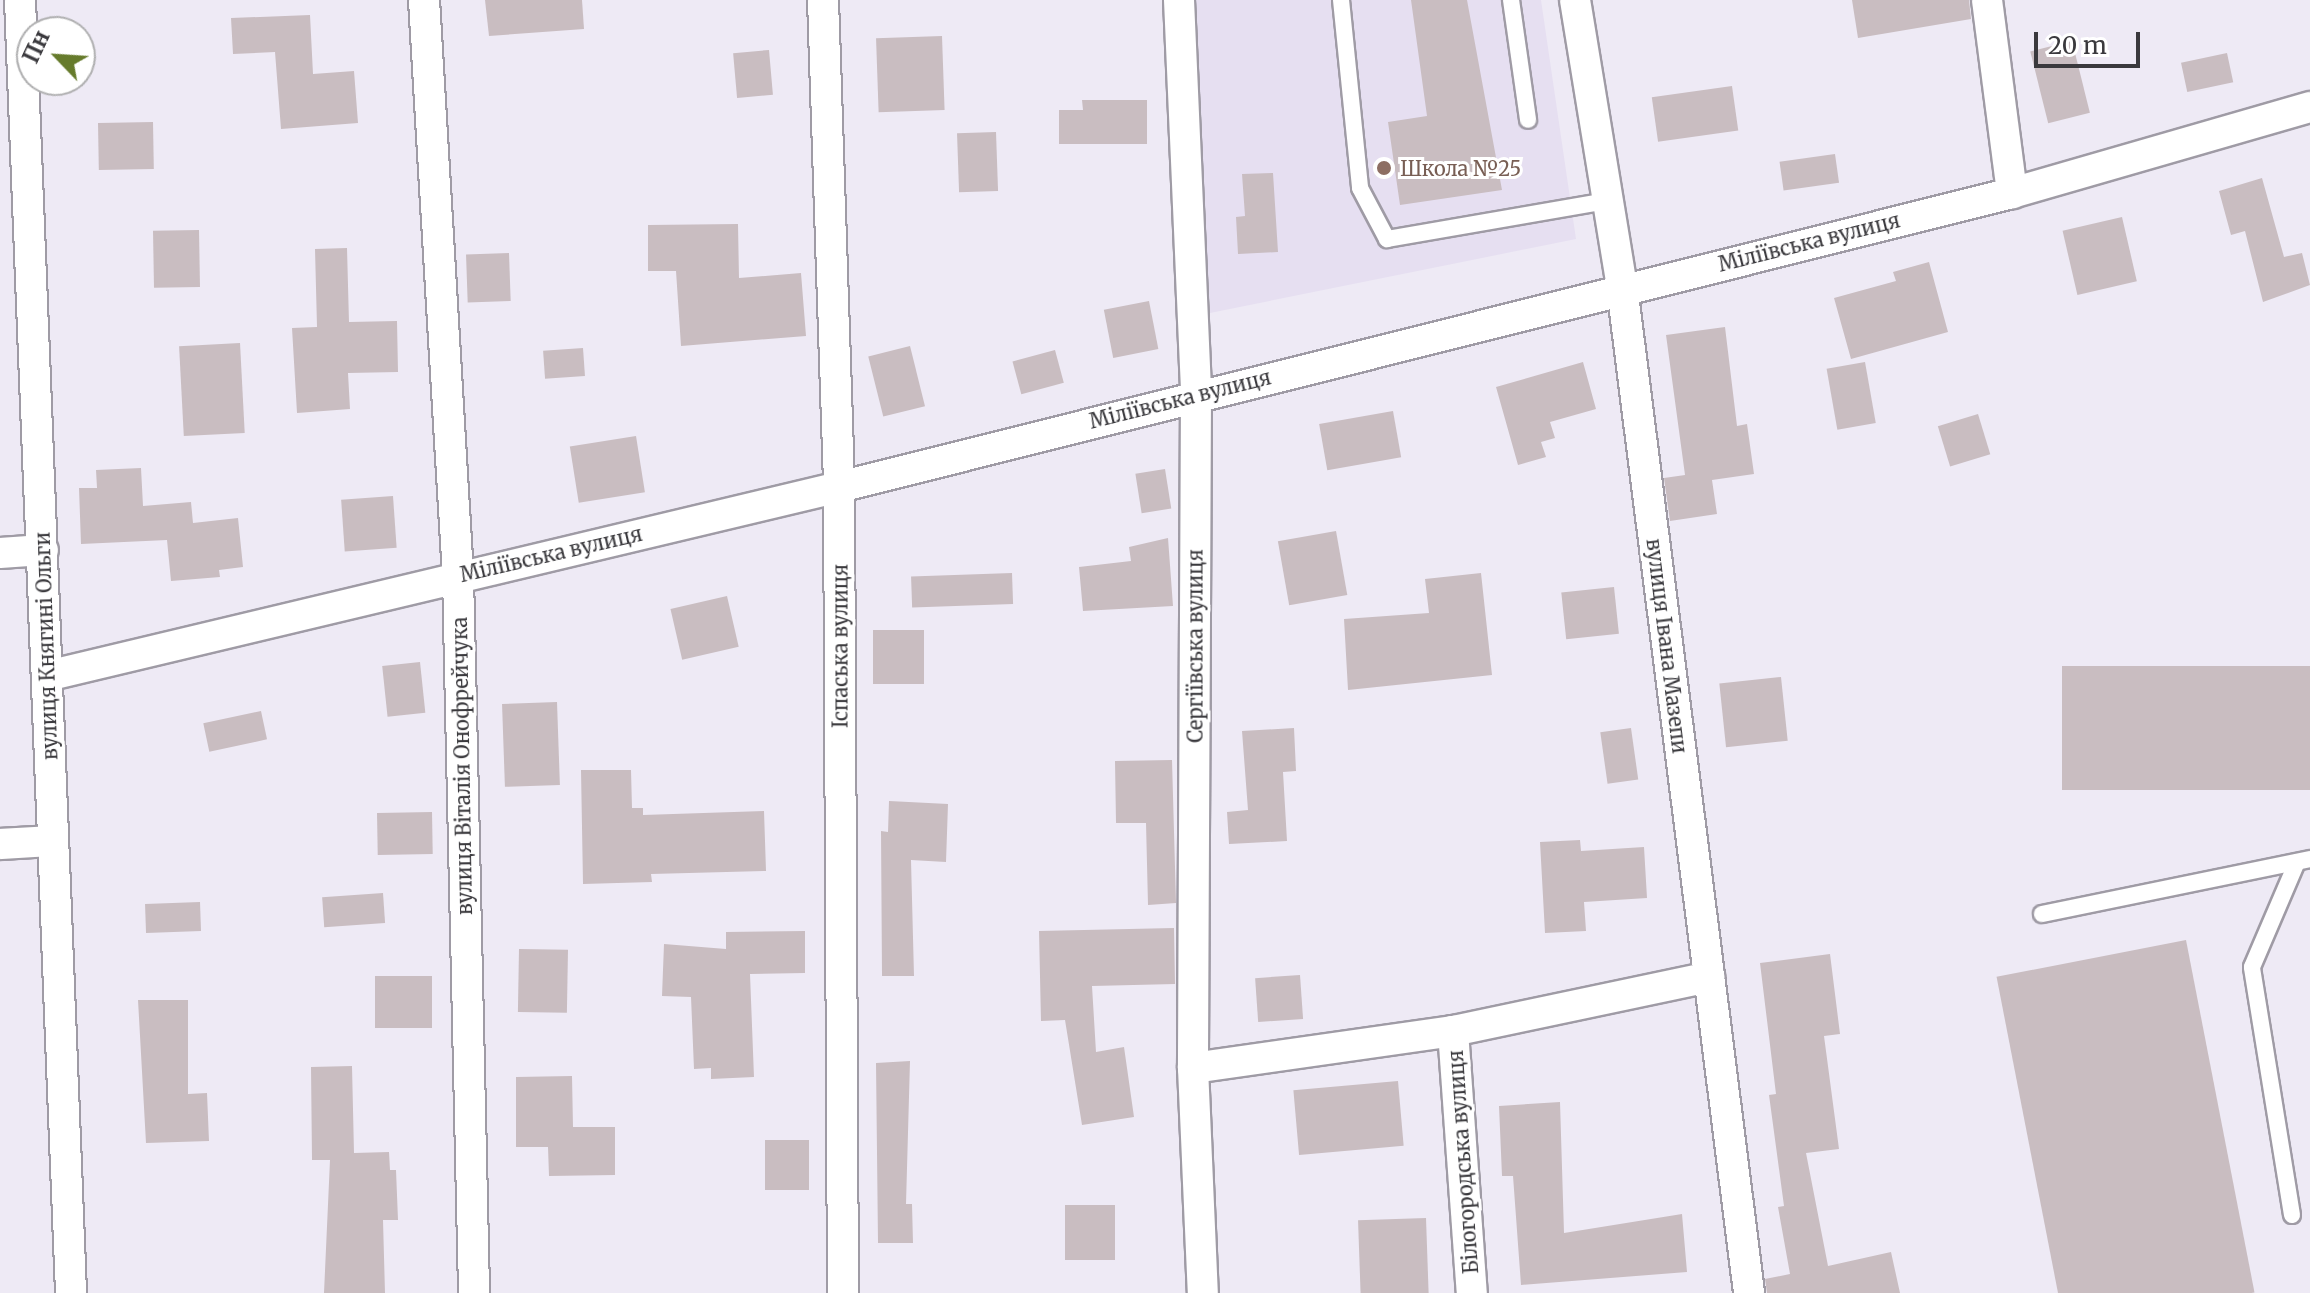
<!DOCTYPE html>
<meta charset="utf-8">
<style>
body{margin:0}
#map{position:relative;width:2310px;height:1293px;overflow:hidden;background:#eeeaf5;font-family:Merriweather,serif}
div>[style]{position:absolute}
.built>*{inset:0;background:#e6dff1}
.building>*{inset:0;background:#c9bdc1;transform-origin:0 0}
.roads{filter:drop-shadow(2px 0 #9f9ba5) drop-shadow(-2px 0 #9f9ba5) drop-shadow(0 2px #9f9ba5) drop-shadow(0 -2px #9f9ba5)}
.lane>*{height:16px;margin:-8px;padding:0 8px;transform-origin:8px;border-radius:8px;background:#fff}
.street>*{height:30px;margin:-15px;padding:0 15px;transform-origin:15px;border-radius:15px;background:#fff}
.dots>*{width:22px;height:22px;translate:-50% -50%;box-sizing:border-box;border:4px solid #fff;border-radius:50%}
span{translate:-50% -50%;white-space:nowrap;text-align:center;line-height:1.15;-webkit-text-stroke:6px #fff;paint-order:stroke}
.education-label{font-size:20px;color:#785e54}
.left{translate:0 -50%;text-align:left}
.street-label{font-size:20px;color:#3a393d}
.north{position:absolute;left:16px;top:16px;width:80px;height:80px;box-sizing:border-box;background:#fff;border:2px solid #b0b0b1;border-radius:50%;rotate:295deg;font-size:22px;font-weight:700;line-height:32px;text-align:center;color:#3a393d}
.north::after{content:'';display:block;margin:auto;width:28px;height:36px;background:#667b2c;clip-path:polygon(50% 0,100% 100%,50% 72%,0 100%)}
.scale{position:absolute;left:2034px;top:32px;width:106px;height:36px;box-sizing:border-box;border:4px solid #3a393d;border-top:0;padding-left:10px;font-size:24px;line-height:28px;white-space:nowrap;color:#3a393d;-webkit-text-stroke:6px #fff;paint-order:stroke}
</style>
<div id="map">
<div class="built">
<div style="clip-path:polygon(1192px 0,1541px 0,1576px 239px,1210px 313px)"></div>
</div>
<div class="building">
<div style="clip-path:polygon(485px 0,582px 0,584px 29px,489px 36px)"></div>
<div style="clip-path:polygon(1411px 0,1467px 0,1502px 190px,1400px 205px,1388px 122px,1427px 116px)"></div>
<div style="clip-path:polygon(1852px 0,1969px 0,1971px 19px,1858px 38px)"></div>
<div style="clip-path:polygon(310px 15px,313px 74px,354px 71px,358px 123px,281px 129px,275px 52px,233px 54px,231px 18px)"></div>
<div style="left:942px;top:36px;width:74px;height:66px;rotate:88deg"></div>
<div style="left:2072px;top:41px;width:74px;height:43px;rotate:76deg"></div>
<div style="left:769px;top:50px;width:45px;height:36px;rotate:85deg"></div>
<div style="left:2227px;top:53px;width:30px;height:47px;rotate:78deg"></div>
<div style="left:1732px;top:86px;width:45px;height:81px;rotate:82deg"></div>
<div style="clip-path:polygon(1082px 100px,1147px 100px,1147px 144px,1059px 144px,1059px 110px,1083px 110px)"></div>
<div style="left:153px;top:122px;width:47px;height:55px;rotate:89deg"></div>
<div style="left:996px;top:132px;width:59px;height:39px;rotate:88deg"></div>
<div style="left:1835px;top:154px;width:29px;height:56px;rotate:82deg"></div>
<div style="clip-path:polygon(1273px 173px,1278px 252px,1238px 254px,1236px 217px,1245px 216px,1242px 174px)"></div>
<div style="clip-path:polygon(2262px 178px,2284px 257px,2302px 253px,2310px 285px,2263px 302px,2245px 231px,2231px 235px,2219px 191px)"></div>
<div style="left:2122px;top:217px;width:66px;height:61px;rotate:77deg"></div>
<div style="clip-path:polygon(738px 224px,739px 278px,801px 273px,806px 336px,681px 346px,676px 271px,648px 271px,648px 225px)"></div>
<div style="left:199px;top:230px;width:57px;height:46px;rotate:89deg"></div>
<div style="clip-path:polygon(347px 248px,349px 322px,397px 321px,398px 372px,348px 373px,350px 409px,297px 413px,292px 328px,317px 327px,315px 249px)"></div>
<div style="left:509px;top:253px;width:48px;height:43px;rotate:88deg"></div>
<div style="clip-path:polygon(1929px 262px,1948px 332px,1851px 359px,1834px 298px,1896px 281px,1893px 272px)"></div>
<div style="left:1149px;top:301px;width:49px;height:46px;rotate:79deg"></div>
<div style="clip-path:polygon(1725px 327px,1737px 426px,1747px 424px,1754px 474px,1712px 480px,1717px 514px,1670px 521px,1664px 478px,1685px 475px,1666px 335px)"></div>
<div style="left:240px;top:343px;width:90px;height:61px;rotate:87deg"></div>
<div style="left:910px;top:346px;width:62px;height:43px;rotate:76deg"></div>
<div style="left:583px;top:348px;width:28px;height:40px;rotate:86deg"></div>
<div style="left:1055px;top:350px;width:34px;height:44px;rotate:75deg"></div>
<div style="clip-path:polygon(1583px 362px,1596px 409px,1550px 422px,1555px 438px,1541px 442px,1546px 457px,1518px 465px,1496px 387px)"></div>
<div style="left:1865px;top:362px;width:62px;height:39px;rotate:80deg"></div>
<div style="left:1393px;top:411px;width:47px;height:75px;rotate:80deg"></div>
<div style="left:1978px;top:414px;width:42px;height:42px;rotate:73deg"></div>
<div style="left:636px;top:436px;width:57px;height:67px;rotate:81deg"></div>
<div style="clip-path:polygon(141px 468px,143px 506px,191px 502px,193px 523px,238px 518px,243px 567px,219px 570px,220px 577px,171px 581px,167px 540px,81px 544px,79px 488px,97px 488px,96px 470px)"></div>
<div style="left:1165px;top:469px;width:40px;height:30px;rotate:81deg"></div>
<div style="left:393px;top:496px;width:52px;height:52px;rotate:86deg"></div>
<div style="left:1336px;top:531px;width:65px;height:59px;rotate:80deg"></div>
<div style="clip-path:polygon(1168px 538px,1173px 606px,1083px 611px,1079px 567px,1131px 561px,1129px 547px)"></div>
<div style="left:1012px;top:573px;width:31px;height:101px;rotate:88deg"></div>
<div style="clip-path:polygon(1481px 573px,1492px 675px,1348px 690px,1344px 619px,1429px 613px,1425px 579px)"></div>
<div style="left:1614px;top:587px;width:47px;height:53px;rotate:84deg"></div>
<div style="left:727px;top:596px;width:52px;height:58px;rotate:77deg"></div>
<div style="left:924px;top:630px;width:54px;height:51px;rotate:90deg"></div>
<div style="left:420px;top:662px;width:51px;height:38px;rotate:84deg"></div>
<div style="left:2310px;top:666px;width:124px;height:248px;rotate:90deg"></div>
<div style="left:1781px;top:677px;width:64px;height:62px;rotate:84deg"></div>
<div style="left:557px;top:702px;width:83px;height:55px;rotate:88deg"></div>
<div style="left:261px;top:711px;width:29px;height:59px;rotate:78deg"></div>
<div style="clip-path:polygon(1294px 728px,1296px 771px,1283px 772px,1287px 841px,1229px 844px,1227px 812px,1248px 810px,1242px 731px)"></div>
<div style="left:1631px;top:728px;width:52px;height:31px;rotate:82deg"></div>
<div style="clip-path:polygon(1172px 760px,1176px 903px,1148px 905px,1146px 823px,1116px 823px,1115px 761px)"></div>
<div style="clip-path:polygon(581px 770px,631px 770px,632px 808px,643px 808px,643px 815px,764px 811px,766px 871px,651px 874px,652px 882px,583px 884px)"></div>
<div style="clip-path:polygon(889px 801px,948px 804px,946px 862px,911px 860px,914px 976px,882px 976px,881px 831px,888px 832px)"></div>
<div style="left:432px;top:812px;width:42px;height:55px;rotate:89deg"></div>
<div style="clip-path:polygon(1580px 840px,1581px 851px,1644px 847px,1647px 898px,1584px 902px,1586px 931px,1545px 933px,1540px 842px)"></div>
<div style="left:383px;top:893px;width:30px;height:61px;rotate:86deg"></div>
<div style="left:200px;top:902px;width:29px;height:55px;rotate:88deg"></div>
<div style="clip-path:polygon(1174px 928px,1175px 984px,1092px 986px,1096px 1052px,1124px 1047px,1134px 1117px,1082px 1125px,1065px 1020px,1041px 1021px,1039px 931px)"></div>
<div style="clip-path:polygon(805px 931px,805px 973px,750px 974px,754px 1077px,711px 1079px,711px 1068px,694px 1069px,691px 997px,662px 996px,664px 944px,726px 949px,726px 932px)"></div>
<div style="left:2186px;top:940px;width:359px;height:193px;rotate:79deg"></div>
<div style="left:519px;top:949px;width:49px;height:63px;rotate:1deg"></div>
<div style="clip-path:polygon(1830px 954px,1840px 1034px,1824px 1036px,1839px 1149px,1806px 1153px,1828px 1266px,1891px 1252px,1900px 1293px,1767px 1293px,1765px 1279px,1790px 1274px,1778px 1207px,1784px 1206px,1769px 1095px,1776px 1094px,1760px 963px)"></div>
<div style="left:1300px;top:975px;width:44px;height:45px;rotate:86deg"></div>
<div style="left:375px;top:976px;width:57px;height:52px"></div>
<div style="clip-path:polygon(138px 1000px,188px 1000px,188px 1094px,207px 1093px,209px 1141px,146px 1143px)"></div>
<div style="clip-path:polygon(910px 1061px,906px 1204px,912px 1204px,913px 1243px,878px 1243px,876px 1063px)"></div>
<div style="clip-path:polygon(352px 1066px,354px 1153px,389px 1152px,390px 1170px,396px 1170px,398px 1220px,383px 1220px,385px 1293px,324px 1293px,330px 1160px,312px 1160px,311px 1067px)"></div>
<div style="clip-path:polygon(572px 1076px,573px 1127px,615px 1127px,615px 1175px,549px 1176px,548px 1147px,516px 1147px,516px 1077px)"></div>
<div style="left:1398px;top:1081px;width:65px;height:105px;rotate:85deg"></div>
<div style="clip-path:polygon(1560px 1102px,1564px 1233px,1682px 1214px,1687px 1272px,1521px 1285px,1513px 1176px,1502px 1176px,1499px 1106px)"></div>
<div style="left:765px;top:1140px;width:44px;height:50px"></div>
<div style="left:1065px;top:1205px;width:50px;height:55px"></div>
<div style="left:1426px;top:1218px;width:75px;height:68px;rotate:88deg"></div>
</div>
<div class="roads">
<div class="lane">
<div style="left:1341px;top:0;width:189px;rotate:84.2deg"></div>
<div style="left:1360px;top:188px;width:58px;rotate:62.1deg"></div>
<div style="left:1387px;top:239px;width:223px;rotate:-9.8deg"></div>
<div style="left:1511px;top:0;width:121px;rotate:81.9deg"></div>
<div style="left:2042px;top:914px;width:274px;rotate:-11.6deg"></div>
<div style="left:2292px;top:1215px;width:251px;rotate:-99.2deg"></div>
<div style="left:2252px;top:967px;width:114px;rotate:-66.8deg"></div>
</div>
<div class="street">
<div style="left:20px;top:0;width:1294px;rotate:87.74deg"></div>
<div style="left:424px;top:0;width:576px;rotate:86.62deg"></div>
<div style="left:458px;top:575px;width:718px;rotate:88.72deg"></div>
<div style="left:823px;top:0;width:487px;rotate:88.1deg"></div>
<div style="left:839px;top:487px;width:806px;rotate:89.72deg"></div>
<div style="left:1179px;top:0;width:395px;rotate:87.5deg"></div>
<div style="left:1196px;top:395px;width:673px;rotate:90.26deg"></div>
<div style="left:1193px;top:1068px;width:225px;rotate:87.5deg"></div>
<div style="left:1575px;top:0;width:291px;rotate:80.7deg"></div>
<div style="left:1622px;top:287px;width:1014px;rotate:82.8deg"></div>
<div style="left:1987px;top:0;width:195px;rotate:82.6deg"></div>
<div style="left:0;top:553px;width:43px;rotate:-4deg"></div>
<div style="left:47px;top:676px;width:814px;rotate:-13.42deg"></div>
<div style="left:839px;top:487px;width:1209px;rotate:-14.07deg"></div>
<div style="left:2012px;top:193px;width:310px;rotate:-16.1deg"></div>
<div style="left:0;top:844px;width:52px;rotate:-3.3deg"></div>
<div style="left:1453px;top:1031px;width:263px;rotate:85.9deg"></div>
<div style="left:1193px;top:1068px;width:263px;rotate:-8.1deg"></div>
<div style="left:1453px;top:1031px;width:262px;rotate:-11.9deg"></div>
</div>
</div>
<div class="dots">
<div style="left:1384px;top:168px;background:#8d6e63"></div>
</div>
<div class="education-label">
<span class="left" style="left:1400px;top:168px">Школа №25</span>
</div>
<div class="street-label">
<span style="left:1809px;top:242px;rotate:-14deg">Міліївська вулиця</span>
<span style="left:1180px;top:399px;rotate:-14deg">Міліївська вулиця</span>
<span style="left:551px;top:554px;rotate:-13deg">Міліївська вулиця</span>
<span style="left:46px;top:646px;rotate:-92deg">вулиця Княгині Ольги</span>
<span style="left:840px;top:646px;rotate:-90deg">Іспаська вулиця</span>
<span style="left:1195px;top:646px;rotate:-90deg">Сергіївська вулиця</span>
<span style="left:1667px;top:646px;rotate:83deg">вулиця Івана Мазепи</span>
<span style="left:462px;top:766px;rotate:-91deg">вулиця Віталія Онофрейчука</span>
<span style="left:1463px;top:1162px;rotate:-94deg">Білогородська вулиця</span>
</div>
<div class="north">Пн</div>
<div class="scale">20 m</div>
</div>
